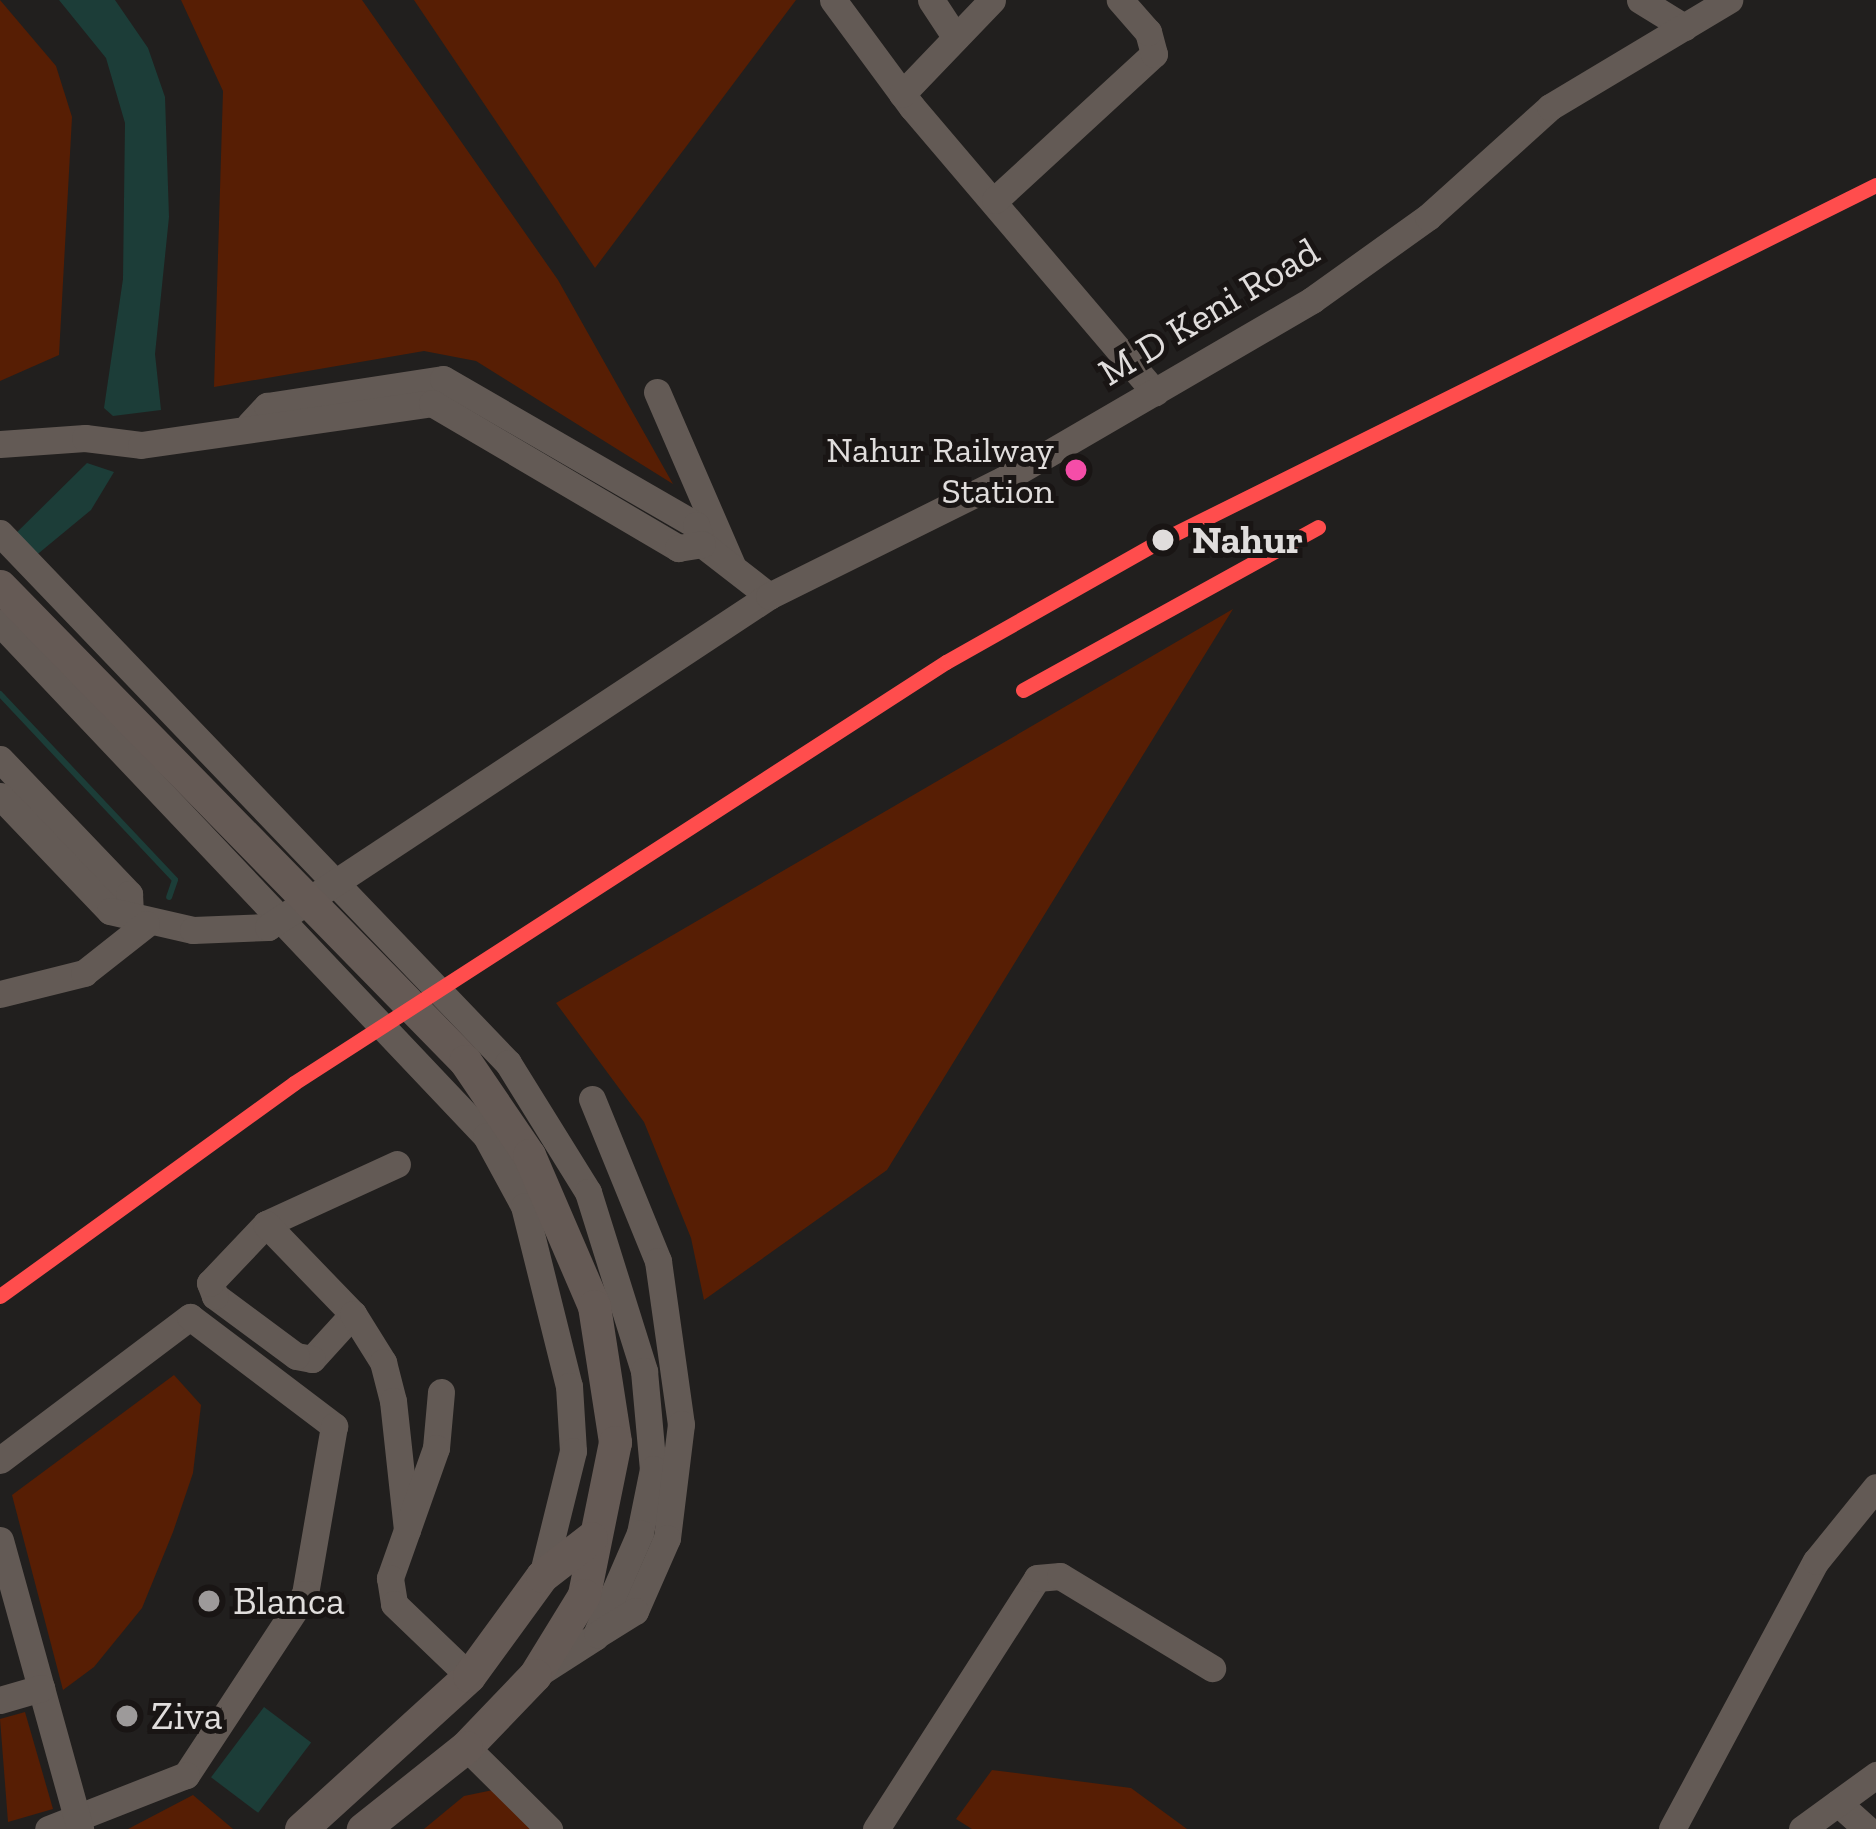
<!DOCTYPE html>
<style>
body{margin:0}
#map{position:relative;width:1876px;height:1829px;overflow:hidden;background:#211f1e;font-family:"Zilla Slab",serif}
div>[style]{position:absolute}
.green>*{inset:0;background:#571e04}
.water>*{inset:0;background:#1c3d38;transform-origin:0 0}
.stream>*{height:6px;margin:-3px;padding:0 3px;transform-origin:3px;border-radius:3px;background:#1c3d38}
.minor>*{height:27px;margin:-13.5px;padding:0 13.5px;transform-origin:13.5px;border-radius:13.5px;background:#635a55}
.major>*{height:33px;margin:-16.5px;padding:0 16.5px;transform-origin:16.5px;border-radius:16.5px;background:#655a55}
.rail-1>*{height:15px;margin:-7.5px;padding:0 7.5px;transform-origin:7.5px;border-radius:7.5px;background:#ff4d4d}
.dots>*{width:33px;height:33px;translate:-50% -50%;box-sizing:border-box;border:6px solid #191514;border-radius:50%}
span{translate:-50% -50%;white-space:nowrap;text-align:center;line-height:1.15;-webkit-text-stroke:10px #191514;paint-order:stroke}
.bus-label{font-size:36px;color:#e0dddc}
.right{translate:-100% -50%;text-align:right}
.street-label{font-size:39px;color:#e0dddc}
.stop-label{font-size:39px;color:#e0dddc;font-weight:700}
.left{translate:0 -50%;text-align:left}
.poi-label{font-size:39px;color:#e0dddc}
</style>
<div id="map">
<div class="green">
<div style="clip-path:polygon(0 0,56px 66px,72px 117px,59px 355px,0 381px)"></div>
<div style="clip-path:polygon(181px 0,362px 0,558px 280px,673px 484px,476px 361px,424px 351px,214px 387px,223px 91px)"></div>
<div style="clip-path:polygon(414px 0,796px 0,595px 268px)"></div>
<div style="clip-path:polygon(1233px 609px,887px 1170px,704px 1300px,691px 1238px,644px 1122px,556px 1003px)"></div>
<div style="clip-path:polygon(174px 1375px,201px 1405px,193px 1473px,173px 1532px,142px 1608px,94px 1667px,63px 1690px,12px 1495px)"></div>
<div style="clip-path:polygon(25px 1712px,53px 1809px,8px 1822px,0 1719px)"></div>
<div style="clip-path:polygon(992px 1770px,1131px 1788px,1187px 1829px,972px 1829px,956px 1819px)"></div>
<div style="clip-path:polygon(493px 1790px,534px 1829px,424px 1829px,464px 1796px)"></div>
<div style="clip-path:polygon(193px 1795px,233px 1829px,128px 1829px)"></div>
</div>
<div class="water">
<div style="clip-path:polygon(59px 0,115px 0,148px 48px,165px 97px,169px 217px,155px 354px,161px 410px,113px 416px,104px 408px,123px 279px,125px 123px,106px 58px)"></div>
<div style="clip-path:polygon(87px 463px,114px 472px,91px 510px,22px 567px,3px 546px)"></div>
<div style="left:264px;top:1707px;width:59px;height:88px;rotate:37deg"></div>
</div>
<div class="stream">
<div style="left:0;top:694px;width:255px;rotate:46.7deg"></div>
<div style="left:175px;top:880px;width:18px;rotate:109deg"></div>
</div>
<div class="minor">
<div style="left:833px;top:0;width:133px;rotate:53.6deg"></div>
<div style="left:912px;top:107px;width:375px;rotate:49.6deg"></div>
<div style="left:931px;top:0;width:45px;rotate:56.7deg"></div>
<div style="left:1640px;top:0;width:52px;rotate:31.5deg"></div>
<div style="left:902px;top:94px;width:130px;rotate:-46.2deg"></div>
<div style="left:995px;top:200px;width:216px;rotate:-42.6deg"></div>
<div style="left:1154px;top:54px;width:23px;rotate:-105deg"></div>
<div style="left:1148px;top:32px;width:43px;rotate:-131.2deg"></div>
<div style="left:657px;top:392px;width:189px;rotate:66.6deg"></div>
<div style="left:250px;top:424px;width:25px;rotate:-47deg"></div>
<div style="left:267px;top:406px;width:178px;rotate:-8.7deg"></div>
<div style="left:443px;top:379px;width:292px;rotate:30deg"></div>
<div style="left:696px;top:525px;width:20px;rotate:72deg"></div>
<div style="left:702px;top:544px;width:85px;rotate:37.8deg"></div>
<div style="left:0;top:444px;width:85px;rotate:-4deg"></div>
<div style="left:85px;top:438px;width:56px;rotate:7.1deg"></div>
<div style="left:141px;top:445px;width:294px;rotate:-8.2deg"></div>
<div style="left:432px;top:403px;width:286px;rotate:30.5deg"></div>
<div style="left:678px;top:548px;width:24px;rotate:-9deg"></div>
<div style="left:0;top:533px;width:734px;rotate:46.21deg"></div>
<div style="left:508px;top:1063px;width:152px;rotate:58.2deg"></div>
<div style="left:588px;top:1192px;width:188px;rotate:72.6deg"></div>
<div style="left:644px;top:1371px;width:98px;rotate:84.8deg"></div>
<div style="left:653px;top:1469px;width:65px;rotate:101.5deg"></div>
<div style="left:640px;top:1533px;width:113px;rotate:113.4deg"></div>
<div style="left:595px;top:1637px;width:67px;rotate:147.3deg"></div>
<div style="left:0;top:623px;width:707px;rotate:46.55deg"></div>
<div style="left:486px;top:1136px;width:80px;rotate:61.5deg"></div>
<div style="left:524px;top:1206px;width:186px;rotate:76deg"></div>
<div style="left:569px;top:1386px;width:65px;rotate:86.5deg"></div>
<div style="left:573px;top:1451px;width:129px;rotate:103.9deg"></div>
<div style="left:0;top:759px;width:187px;rotate:46.3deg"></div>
<div style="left:129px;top:894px;width:21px;rotate:87deg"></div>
<div style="left:0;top:796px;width:159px;rotate:46.3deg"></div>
<div style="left:110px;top:911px;width:85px;rotate:12.9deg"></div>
<div style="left:193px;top:930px;width:75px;rotate:-2.3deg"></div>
<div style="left:268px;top:927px;width:600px;rotate:-33.45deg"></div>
<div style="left:769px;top:596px;width:261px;rotate:-26.4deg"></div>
<div style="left:1003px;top:480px;width:358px;rotate:-30.2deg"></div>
<div style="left:1312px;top:300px;width:143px;rotate:-35.6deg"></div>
<div style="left:1428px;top:217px;width:164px;rotate:-42deg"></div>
<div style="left:1550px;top:107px;width:209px;rotate:-30.9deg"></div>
<div style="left:0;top:994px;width:87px;rotate:-14deg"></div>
<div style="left:84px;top:973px;width:79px;rotate:-38.3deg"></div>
<div style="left:592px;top:1099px;width:175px;rotate:67.8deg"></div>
<div style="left:658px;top:1261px;width:165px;rotate:82deg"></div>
<div style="left:681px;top:1424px;width:115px;rotate:97deg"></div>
<div style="left:667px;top:1538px;width:80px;rotate:113.7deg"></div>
<div style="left:635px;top:1611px;width:44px;rotate:148.1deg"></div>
<div style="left:266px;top:1224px;width:144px;rotate:-24.6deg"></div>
<div style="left:353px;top:1314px;width:61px;rotate:132.3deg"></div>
<div style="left:312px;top:1359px;width:16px;rotate:-169deg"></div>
<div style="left:296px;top:1356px;width:101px;rotate:-143.5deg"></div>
<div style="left:215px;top:1296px;width:14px;rotate:-111deg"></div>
<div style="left:210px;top:1283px;width:81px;rotate:-46.5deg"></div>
<div style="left:266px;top:1224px;width:125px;rotate:46deg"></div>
<div style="left:353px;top:1314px;width:57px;rotate:58deg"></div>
<div style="left:383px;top:1362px;width:40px;rotate:75.6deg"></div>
<div style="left:393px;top:1401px;width:130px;rotate:83.8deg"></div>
<div style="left:441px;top:1392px;width:56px;rotate:95.1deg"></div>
<div style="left:436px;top:1448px;width:138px;rotate:109.5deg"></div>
<div style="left:390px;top:1578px;width:26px;rotate:81deg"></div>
<div style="left:394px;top:1604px;width:104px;rotate:43.8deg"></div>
<div style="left:0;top:1460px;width:238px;rotate:-37deg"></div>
<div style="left:190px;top:1317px;width:181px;rotate:37.1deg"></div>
<div style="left:334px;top:1426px;width:170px;rotate:99.8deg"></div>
<div style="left:305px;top:1594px;width:217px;rotate:123.3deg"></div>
<div style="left:186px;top:1775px;width:148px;rotate:158.6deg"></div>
<div style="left:0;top:1540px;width:300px;rotate:74.5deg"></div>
<div style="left:0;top:1700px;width:43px;rotate:-16.3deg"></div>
<div style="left:466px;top:1747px;width:117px;rotate:44.7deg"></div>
<div style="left:1838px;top:1803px;width:39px;rotate:42deg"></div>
<div style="left:876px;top:1829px;width:298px;rotate:-57.3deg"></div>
<div style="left:1037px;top:1578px;width:23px;rotate:-5deg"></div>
<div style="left:1060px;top:1576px;width:178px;rotate:31.2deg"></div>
<div style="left:1672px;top:1829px;width:304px;rotate:-61.8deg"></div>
<div style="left:1816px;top:1561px;width:95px;rotate:-51deg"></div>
<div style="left:1802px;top:1829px;width:92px;rotate:-36.1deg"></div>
</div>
<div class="major">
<div style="left:0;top:586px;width:665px;rotate:45.61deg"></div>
<div style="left:465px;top:1061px;width:114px;rotate:55.8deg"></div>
<div style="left:529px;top:1155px;width:164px;rotate:66.7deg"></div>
<div style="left:594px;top:1306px;width:138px;rotate:81.2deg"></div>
<div style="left:615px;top:1442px;width:156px;rotate:101.5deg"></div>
<div style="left:584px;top:1595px;width:94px;rotate:121.5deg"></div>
<div style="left:535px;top:1675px;width:100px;rotate:133.8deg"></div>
<div style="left:466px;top:1747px;width:132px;rotate:141.5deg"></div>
<div style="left:301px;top:1829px;width:227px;rotate:-42.3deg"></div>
<div style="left:469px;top:1676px;width:124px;rotate:-53.9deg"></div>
<div style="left:542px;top:1576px;width:62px;rotate:-37.8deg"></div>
</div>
<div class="rail-1">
<div style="left:1023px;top:690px;width:337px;rotate:-28.9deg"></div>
<div style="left:0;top:1296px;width:363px;rotate:-35.9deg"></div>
<div style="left:294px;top:1083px;width:776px;rotate:-32.85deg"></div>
<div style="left:946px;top:662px;width:241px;rotate:-29.5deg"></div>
<div style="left:1156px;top:543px;width:804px;rotate:-26.44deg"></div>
</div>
<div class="dots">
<div style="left:1076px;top:470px;background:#f54da8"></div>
<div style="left:1163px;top:540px;background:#e0dddc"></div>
<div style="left:209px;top:1601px;background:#9d9a9a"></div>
<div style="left:127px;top:1716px;background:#9d9a9a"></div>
</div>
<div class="bus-label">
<span class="right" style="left:1054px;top:470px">Nahur Railway<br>Station</span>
</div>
<div class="street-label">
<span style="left:1209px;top:312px;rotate:-31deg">M D Keni Road</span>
</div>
<div class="stop-label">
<span class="left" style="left:1192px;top:540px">Nahur</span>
</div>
<div class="poi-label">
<span class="left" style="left:233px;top:1601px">Blanca</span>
<span class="left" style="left:151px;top:1716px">Ziva</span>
</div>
</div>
